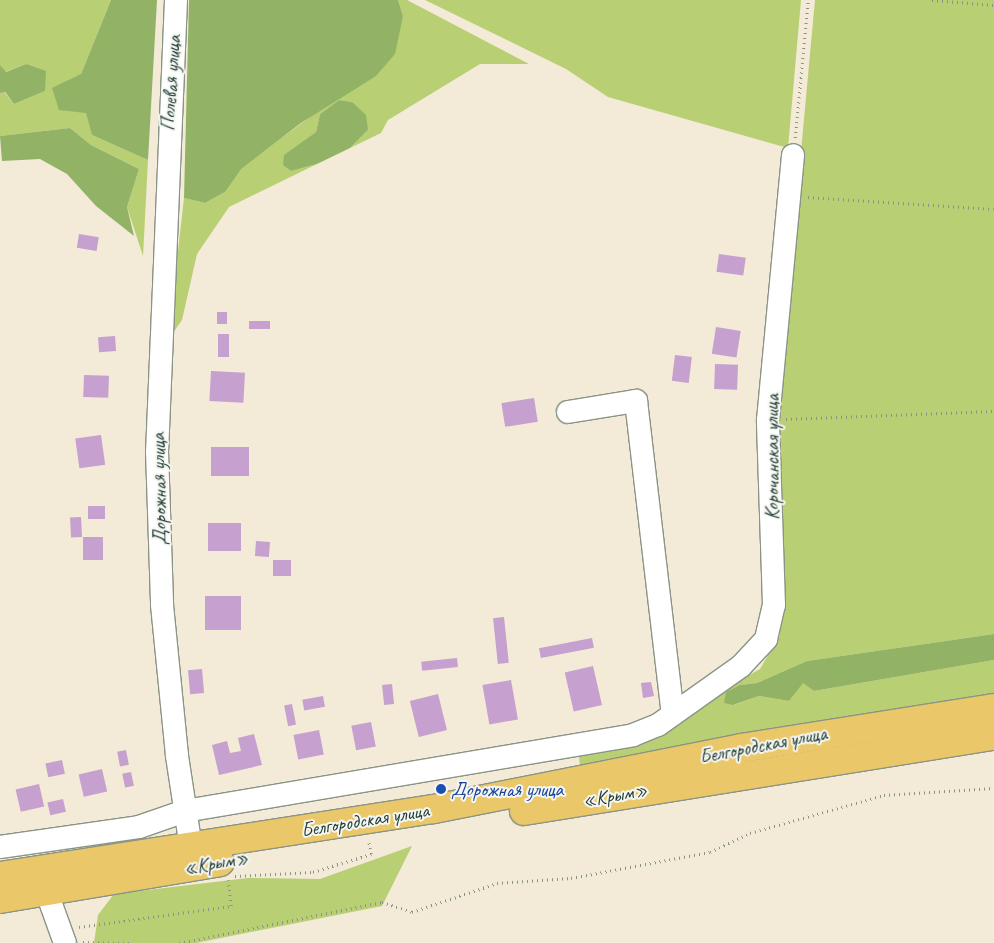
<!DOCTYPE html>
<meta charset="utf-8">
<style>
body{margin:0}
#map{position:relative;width:994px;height:943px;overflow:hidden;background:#f3ead7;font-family:Caveat,sans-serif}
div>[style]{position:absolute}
.green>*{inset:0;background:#b8cf73}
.forest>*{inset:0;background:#92b265}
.building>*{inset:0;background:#c6a0ce;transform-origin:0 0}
.path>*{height:2.5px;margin-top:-1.25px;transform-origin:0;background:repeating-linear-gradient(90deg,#899486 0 1px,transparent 0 5px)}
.roads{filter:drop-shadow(1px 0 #899486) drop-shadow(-1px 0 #899486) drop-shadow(0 1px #899486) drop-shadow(0 -1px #899486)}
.minor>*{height:22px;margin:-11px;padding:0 11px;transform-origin:11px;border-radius:11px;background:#fff}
.major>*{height:28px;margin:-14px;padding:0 14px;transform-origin:14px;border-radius:14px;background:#eac769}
.dots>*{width:14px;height:14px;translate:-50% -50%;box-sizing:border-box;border:2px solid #f6f6f2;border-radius:50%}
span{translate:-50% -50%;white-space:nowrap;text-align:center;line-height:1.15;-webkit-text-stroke:4px #f6f6f2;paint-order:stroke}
.street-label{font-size:20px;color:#1f3d34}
.transit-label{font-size:20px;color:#164399}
.left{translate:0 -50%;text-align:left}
</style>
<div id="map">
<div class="green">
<div style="clip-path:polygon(0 0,111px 0,81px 74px,92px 135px,148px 160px,143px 256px,127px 207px,139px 169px,91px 145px,70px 128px,0 136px,0 93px,4px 92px,14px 104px,45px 91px,26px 64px,5px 72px,0 65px)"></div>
<div style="clip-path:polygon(398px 0,407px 0,529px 64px,480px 64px,388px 120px,381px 133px,350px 148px,368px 130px,352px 102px,339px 100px,320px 114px,316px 132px,285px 155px,291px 171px,317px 164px,229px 207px,197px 254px,182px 320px,168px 340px,184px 198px,205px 203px,225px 192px,240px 169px,337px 97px,376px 76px,403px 16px)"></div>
<div style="clip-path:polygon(425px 0,801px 0,788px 148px,608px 97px,566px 69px)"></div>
<div style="clip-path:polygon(815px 0,994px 0,994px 634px,807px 661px,757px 683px,740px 685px,734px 705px,759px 696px,789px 701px,803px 682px,814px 691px,994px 660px,994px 702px,580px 767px,579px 756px,623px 746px,760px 669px,780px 635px,776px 422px)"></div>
<div style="clip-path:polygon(412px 846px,382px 906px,196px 943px,94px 943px,98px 915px,114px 894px,248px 878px,320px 879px)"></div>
</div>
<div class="forest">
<div style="clip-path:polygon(111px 0,157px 0,148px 160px,92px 135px,86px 113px,59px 110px,52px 88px,81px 74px)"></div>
<div style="clip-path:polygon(189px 0,398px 0,403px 16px,395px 54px,376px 76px,301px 123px,241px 169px,225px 192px,205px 203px,184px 198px)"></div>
<div style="clip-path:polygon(26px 64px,46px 71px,45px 91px,14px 104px,5px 92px,0 93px,0 65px,6px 72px)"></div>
<div style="clip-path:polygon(339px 100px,352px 102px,366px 115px,368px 130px,350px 148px,317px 164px,291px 171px,283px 165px,284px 155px,316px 132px,320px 114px)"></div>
<div style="clip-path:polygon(70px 128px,91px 145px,139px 169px,127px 207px,134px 236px,96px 206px,67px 174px,40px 159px,2px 161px,0 136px)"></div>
<div style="clip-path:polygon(994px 634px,994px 660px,814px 691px,803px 683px,789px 701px,759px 696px,733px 705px,724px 703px,726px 692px,740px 685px,757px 683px,807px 661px)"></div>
</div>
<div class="building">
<div style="left:79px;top:234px;width:20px;height:14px;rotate:9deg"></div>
<div style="left:719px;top:254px;width:27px;height:18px;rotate:8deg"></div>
<div style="left:217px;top:312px;width:10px;height:12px"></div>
<div style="left:270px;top:321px;width:8px;height:21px;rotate:90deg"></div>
<div style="left:716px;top:327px;width:25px;height:27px;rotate:9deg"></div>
<div style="left:218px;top:334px;width:11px;height:23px"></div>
<div style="left:115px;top:336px;width:15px;height:17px;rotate:86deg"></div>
<div style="left:675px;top:355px;width:17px;height:26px;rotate:7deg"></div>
<div style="left:715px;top:364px;width:23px;height:25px;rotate:2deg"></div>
<div style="left:211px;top:371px;width:34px;height:30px;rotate:3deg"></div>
<div style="left:84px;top:375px;width:25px;height:22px;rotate:2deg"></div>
<div style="left:534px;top:398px;width:24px;height:33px;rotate:81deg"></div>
<div style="left:101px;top:435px;width:30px;height:26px;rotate:82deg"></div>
<div style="left:249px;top:447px;width:29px;height:38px;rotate:90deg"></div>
<div style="left:88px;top:506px;width:17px;height:13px"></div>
<div style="left:81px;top:517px;width:20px;height:11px;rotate:87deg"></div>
<div style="left:208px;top:523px;width:33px;height:28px"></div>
<div style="left:103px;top:537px;width:23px;height:20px;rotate:90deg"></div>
<div style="left:256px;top:541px;width:14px;height:15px;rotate:4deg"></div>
<div style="left:273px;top:560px;width:18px;height:16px"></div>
<div style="left:241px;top:596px;width:34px;height:36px;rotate:90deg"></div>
<div style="left:504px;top:617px;width:46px;height:11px;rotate:84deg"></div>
<div style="left:592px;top:638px;width:10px;height:54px;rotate:79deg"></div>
<div style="left:457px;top:658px;width:9px;height:36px;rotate:84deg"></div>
<div style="left:593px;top:666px;width:40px;height:29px;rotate:77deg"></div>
<div style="left:202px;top:669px;width:24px;height:14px;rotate:85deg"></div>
<div style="left:511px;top:680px;width:40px;height:29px;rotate:80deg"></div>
<div style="clip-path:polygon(651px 682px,654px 696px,643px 698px,641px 683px)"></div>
<div style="left:392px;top:684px;width:20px;height:10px;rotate:84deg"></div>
<div style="left:438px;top:694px;width:37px;height:29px;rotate:76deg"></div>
<div style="left:323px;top:696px;width:11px;height:21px;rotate:80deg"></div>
<div style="left:292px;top:704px;width:21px;height:8px;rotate:79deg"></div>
<div style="left:371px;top:722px;width:25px;height:20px;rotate:79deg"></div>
<div style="left:319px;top:730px;width:25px;height:26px;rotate:79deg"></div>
<div style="clip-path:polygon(254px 734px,262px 765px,219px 775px,212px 745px,227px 741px,230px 753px,241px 751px,238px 738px)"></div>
<div style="left:126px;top:750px;width:15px;height:9px;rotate:79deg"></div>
<div style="left:62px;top:760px;width:14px;height:17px;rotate:78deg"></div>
<div style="left:102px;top:769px;width:23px;height:24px;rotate:77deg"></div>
<div style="left:131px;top:772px;width:14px;height:9px;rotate:78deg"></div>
<div style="left:39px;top:784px;width:23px;height:24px;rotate:77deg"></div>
<div style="left:63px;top:799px;width:13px;height:16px;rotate:77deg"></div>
</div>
<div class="path">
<div style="left:932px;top:0;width:62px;rotate:4.6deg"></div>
<div style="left:795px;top:138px;width:139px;rotate:-84.6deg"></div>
<div style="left:808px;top:197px;width:186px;rotate:3.7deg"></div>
<div style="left:786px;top:419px;width:208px;rotate:-2.2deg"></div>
<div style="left:235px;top:876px;width:78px;rotate:-2.9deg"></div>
<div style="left:313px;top:872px;width:61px;rotate:-17.2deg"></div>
<div style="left:371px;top:854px;width:14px;rotate:-102deg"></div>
<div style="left:79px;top:927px;width:153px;rotate:-7.9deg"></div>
<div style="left:231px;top:906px;width:26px;rotate:-97deg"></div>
<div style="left:83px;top:942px;width:46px;rotate:1.2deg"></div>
<div style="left:179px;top:943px;width:207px;rotate:-11.4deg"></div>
<div style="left:382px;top:902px;width:32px;rotate:18deg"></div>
<div style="left:412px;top:912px;width:90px;rotate:-18.8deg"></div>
<div style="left:497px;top:883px;width:74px;rotate:-3.9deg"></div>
<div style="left:571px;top:878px;width:141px;rotate:-10.6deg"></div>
<div style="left:710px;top:852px;width:44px;rotate:-25.4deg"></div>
<div style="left:750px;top:833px;width:139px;rotate:-15.8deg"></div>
<div style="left:884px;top:795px;width:110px;rotate:-3.6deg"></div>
</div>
<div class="roads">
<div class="minor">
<div style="left:176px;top:0;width:451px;rotate:92.4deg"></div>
<div style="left:157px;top:451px;width:154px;rotate:88.1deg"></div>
<div style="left:162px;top:605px;width:152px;rotate:84.3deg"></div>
<div style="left:177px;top:756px;width:93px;rotate:81.3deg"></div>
<div style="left:568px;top:412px;width:69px;rotate:-9.2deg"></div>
<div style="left:636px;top:401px;width:315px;rotate:83.3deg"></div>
<div style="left:0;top:847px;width:140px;rotate:-8.2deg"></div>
<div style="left:139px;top:827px;width:49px;rotate:-19.2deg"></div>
<div style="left:185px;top:811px;width:454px;rotate:-9.6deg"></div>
<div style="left:633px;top:735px;width:27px;rotate:-22deg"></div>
<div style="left:658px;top:725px;width:102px;rotate:-35.4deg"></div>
<div style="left:741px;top:666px;width:37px;rotate:-47deg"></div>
<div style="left:766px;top:639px;width:35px;rotate:-77deg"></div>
<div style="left:774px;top:605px;width:185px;rotate:-91.9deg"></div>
<div style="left:768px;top:420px;width:266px;rotate:-84.6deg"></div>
<div style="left:47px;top:893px;width:53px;rotate:70.2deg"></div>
</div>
<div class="major">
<div style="left:524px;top:811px;width:476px;rotate:-9.1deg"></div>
<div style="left:0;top:876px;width:439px;rotate:-8.8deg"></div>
<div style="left:434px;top:809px;width:314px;rotate:-11.2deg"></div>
<div style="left:742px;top:748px;width:255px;rotate:-9deg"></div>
<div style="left:0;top:899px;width:223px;rotate:-9.5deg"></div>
</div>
</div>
<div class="dots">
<div style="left:441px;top:789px;background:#1a4fb4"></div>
</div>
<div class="street-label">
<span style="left:171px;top:83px;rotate:-86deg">Полевая улица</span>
<span style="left:772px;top:457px;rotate:-90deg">Корочанская улица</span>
<span style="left:159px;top:489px;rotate:-91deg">Дорожная улица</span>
<span style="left:763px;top:745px;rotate:-11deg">Белгородская улица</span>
<span style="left:615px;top:795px;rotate:-10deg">«Крым»</span>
<span style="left:365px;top:820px;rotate:-9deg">Белгородская улица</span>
<span style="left:216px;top:863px;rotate:-10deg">«Крым»</span>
</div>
<div class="transit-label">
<span class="left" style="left:451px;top:789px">Дорожная улица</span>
</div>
</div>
